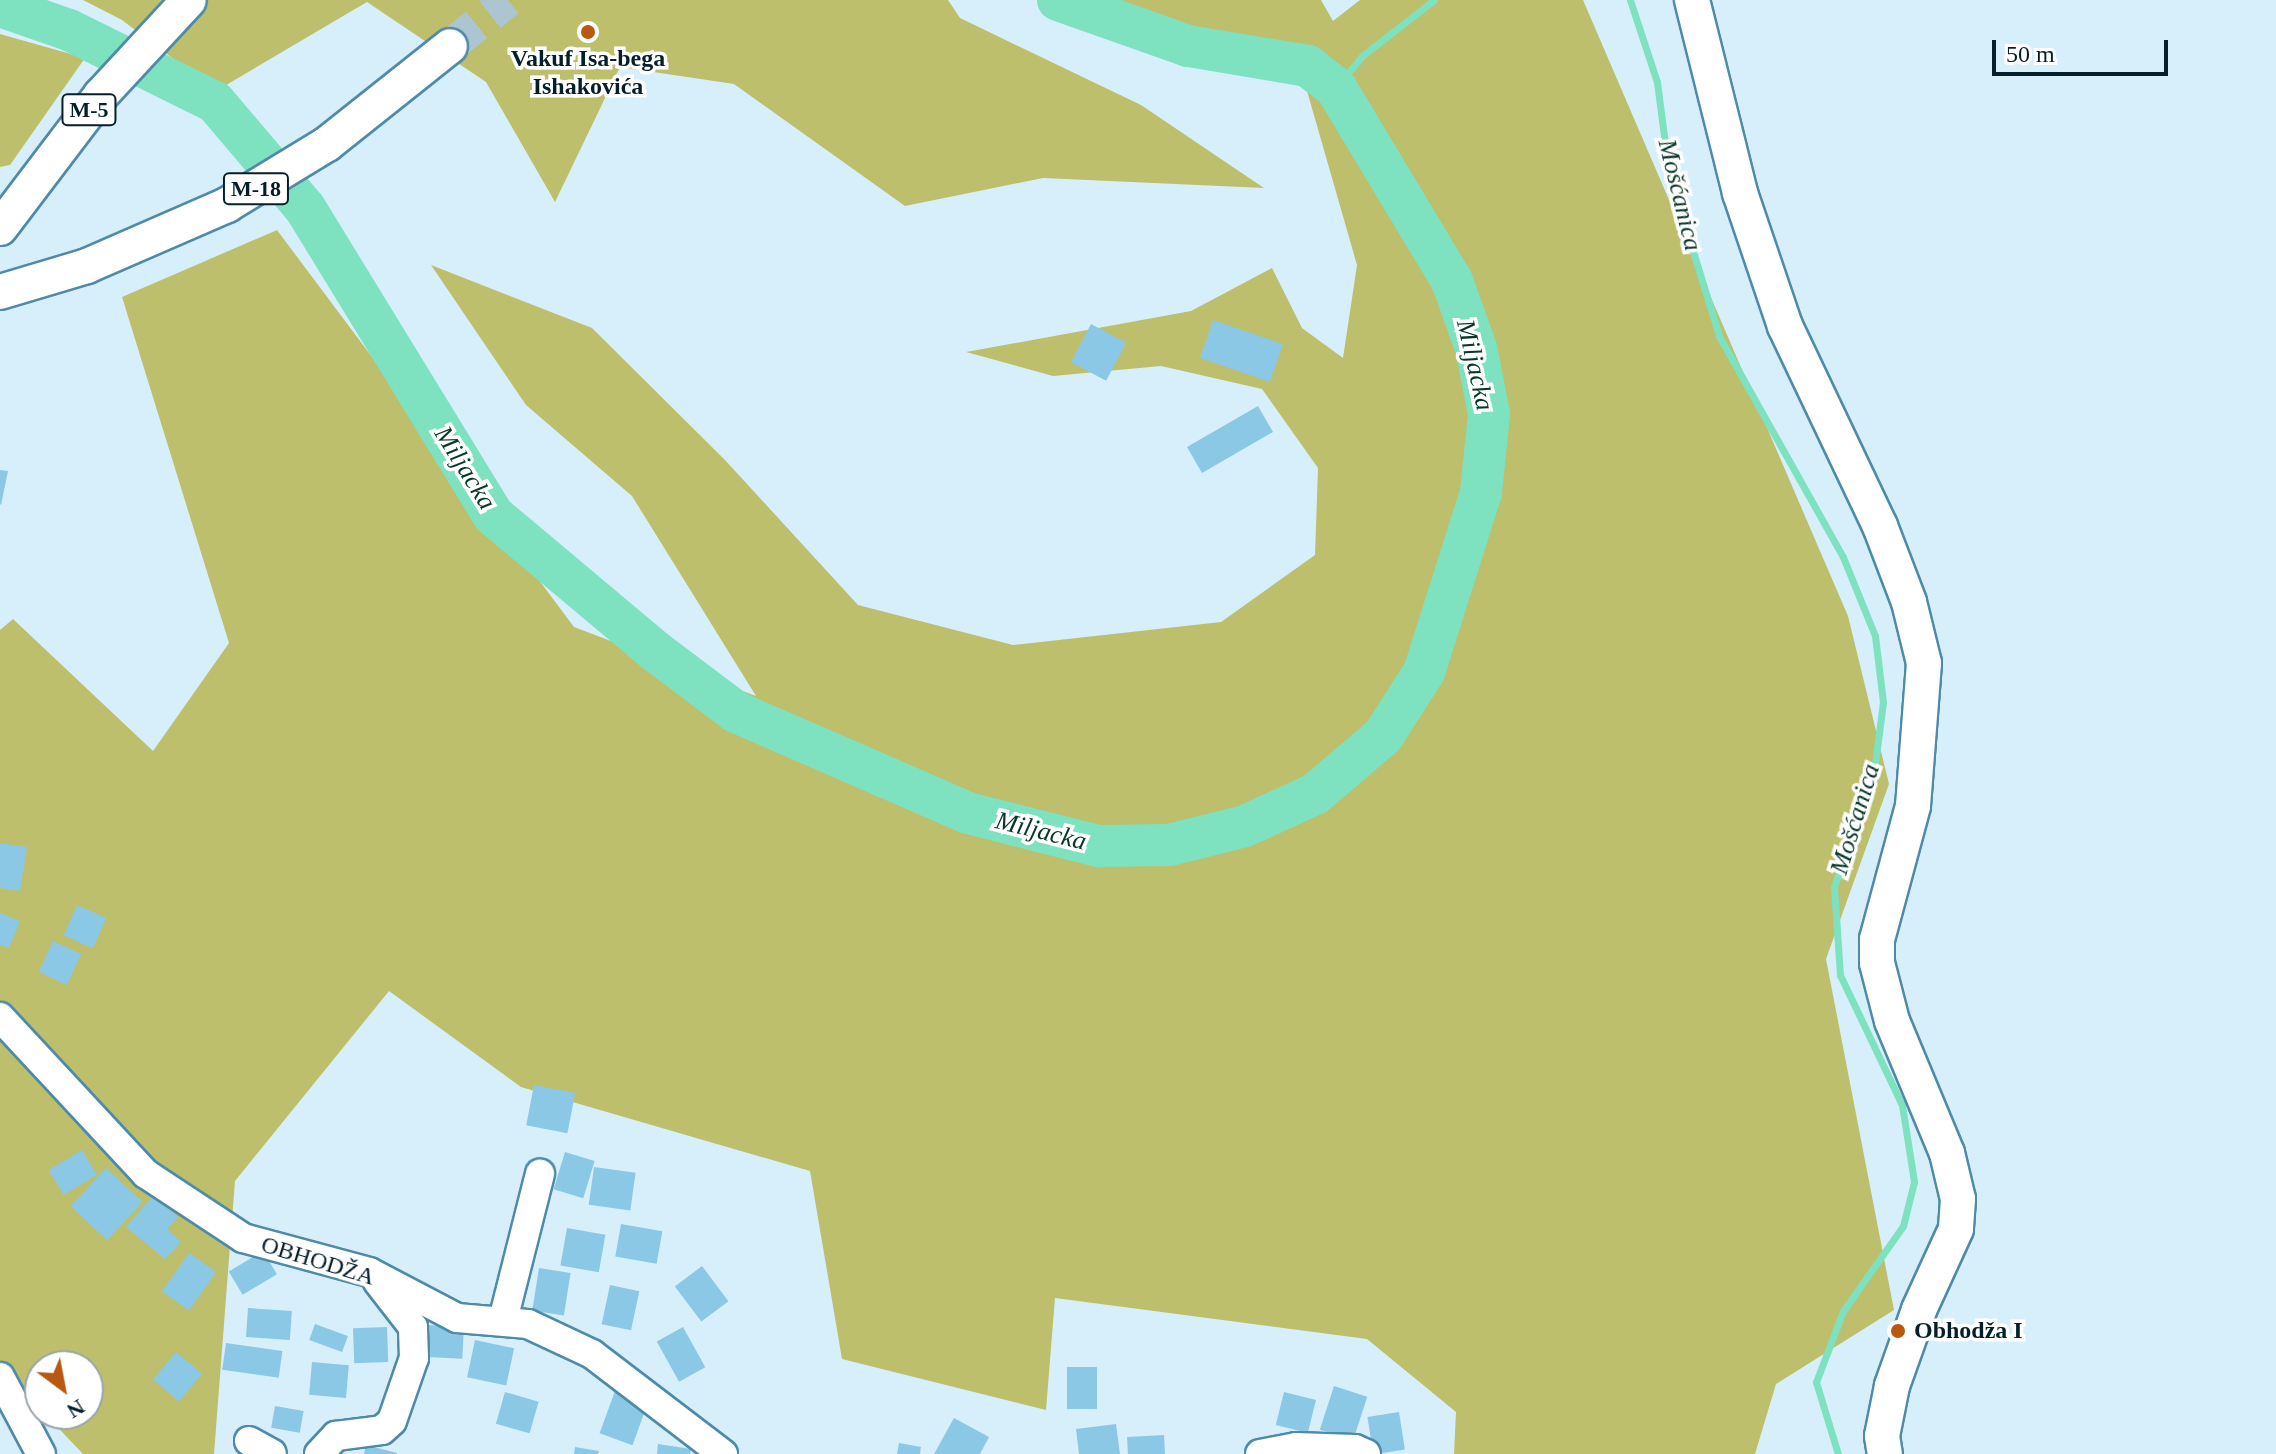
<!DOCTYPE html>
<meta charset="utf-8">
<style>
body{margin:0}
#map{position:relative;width:2276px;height:1454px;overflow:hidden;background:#d7effb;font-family:"Times New Roman",serif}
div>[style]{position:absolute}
.green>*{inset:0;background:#bdbf6d}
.stream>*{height:7px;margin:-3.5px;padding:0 3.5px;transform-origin:3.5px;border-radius:3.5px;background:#7ee1c0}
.river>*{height:42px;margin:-21px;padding:0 21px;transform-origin:21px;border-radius:21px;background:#7ee1c0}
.building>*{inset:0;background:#8bc8e6;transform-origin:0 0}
.major-tunnel>*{height:34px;margin-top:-17px;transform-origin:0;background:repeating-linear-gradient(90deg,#adc5d1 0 34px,transparent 0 51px)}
.roads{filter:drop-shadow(2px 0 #4f8ba8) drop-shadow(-2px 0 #4f8ba8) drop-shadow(0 2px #4f8ba8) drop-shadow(0 -2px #4f8ba8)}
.minor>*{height:28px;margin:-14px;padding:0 14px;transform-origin:14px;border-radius:14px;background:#fff}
.major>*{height:34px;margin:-17px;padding:0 17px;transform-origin:17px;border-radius:17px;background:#fff}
.dots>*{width:22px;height:22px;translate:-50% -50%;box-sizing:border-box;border:4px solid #fff;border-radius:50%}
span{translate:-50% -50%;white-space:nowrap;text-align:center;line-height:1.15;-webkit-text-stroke:7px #fff;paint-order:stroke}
.shield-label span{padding:2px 6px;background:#fff;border:2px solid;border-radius:6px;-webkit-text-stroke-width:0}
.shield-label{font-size:22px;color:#051f2a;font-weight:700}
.poi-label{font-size:24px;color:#051f2a;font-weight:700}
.left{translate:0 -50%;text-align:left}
.street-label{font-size:24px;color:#051f2a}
.water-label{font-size:26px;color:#09382b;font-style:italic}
.north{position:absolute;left:24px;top:1350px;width:80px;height:80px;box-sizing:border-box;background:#fff;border:2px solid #9ba5aa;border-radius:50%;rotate:148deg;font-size:22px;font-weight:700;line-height:32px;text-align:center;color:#051f2a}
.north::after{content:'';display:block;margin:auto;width:28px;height:36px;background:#b85912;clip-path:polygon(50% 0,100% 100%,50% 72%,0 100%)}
.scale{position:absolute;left:1992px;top:40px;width:176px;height:36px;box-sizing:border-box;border:4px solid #051f2a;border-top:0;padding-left:10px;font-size:24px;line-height:28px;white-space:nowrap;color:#051f2a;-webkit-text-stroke:6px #fff;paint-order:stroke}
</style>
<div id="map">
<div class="green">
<div style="clip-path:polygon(83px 0,948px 0,960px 18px,1141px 105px,1264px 188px,1043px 178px,905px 206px,734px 84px,620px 67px,555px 202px,486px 82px,367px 2px,216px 91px,122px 20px)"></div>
<div style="clip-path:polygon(1099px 0,1321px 0,1333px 21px,1360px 0,1583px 0,1848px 616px,1889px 784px,1826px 959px,1894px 1310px,1776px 1384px,1755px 1454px,1454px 1454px,1456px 1412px,1367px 1339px,1055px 1298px,1046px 1410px,842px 1359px,810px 1171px,521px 1087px,389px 991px,235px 1181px,214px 1454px,83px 1454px,45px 1414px,88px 1414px,88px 1366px,40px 1366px,40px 1409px,0 1367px,0 630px,13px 619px,153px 751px,229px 643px,122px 297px,277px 230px,574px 627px,756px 696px,632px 496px,526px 405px,431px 265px,592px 328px,725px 460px,858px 605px,1013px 645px,1221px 622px,1315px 555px,1318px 468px,1262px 389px,1161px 366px,1053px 376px,966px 352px,1191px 311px,1272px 268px,1302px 328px,1343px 358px,1357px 265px,1303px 77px)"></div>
<div style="clip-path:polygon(0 34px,85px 58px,10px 165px,0 167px)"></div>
</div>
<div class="stream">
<div style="left:1630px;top:0;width:86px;rotate:71.8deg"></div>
<div style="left:1657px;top:82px;width:93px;rotate:82.6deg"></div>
<div style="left:1669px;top:174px;width:170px;rotate:72.8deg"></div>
<div style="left:1719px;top:336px;width:253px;rotate:60.7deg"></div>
<div style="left:1843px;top:557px;width:85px;rotate:67.9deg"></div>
<div style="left:1875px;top:636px;width:66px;rotate:83.1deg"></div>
<div style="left:1883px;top:702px;width:78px;rotate:97.4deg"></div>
<div style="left:1873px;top:779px;width:115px;rotate:109.9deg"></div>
<div style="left:1834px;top:887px;width:88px;rotate:86.1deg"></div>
<div style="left:1840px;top:975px;width:144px;rotate:64.5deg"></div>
<div style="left:1902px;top:1105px;width:78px;rotate:81.1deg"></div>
<div style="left:1914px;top:1182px;width:45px;rotate:104deg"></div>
<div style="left:1903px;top:1226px;width:104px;rotate:125.2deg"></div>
<div style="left:1843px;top:1311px;width:76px;rotate:110.8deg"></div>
<div style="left:1816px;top:1382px;width:75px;rotate:73deg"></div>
<div style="left:1336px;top:88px;width:41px;rotate:-50.9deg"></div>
<div style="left:1362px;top:56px;width:91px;rotate:-37.9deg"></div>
</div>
<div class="river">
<div style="left:0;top:6px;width:73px;rotate:19.2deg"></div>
<div style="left:69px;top:30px;width:163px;rotate:26.3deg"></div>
<div style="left:215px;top:102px;width:139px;rotate:49.7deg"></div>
<div style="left:305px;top:208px;width:360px;rotate:58.5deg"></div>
<div style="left:493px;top:515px;width:212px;rotate:40deg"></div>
<div style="left:655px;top:651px;width:101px;rotate:37deg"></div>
<div style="left:736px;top:712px;width:253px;rotate:23.5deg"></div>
<div style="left:968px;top:813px;width:134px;rotate:14.2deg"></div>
<div style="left:1098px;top:846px;width:71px;rotate:-0.8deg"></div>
<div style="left:1169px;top:845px;width:78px;rotate:-14deg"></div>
<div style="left:1245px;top:826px;width:77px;rotate:-24.6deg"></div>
<div style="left:1315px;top:794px;width:89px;rotate:-40.5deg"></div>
<div style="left:1383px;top:736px;width:76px;rotate:-57.4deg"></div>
<div style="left:1424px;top:672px;width:189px;rotate:-72.4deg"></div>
<div style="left:1481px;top:492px;width:78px;rotate:-84.1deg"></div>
<div style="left:1489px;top:414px;width:67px;rotate:-101.1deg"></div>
<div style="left:1476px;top:348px;width:71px;rotate:-109.7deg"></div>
<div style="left:1452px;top:281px;width:225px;rotate:-121deg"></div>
<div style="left:1336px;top:88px;width:36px;rotate:-142deg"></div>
<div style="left:1308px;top:66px;width:122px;rotate:-170.5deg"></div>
<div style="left:1188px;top:46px;width:138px;rotate:-160.5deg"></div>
</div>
<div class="building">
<div style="left:1213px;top:320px;width:74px;height:40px;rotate:19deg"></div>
<div style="left:1091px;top:324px;width:40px;height:43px;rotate:28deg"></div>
<div style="left:1258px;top:406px;width:30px;height:82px;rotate:60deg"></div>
<div style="clip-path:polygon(0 470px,8px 471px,1px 505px,0 504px)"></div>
<div style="clip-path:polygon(0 843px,27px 847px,20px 891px,0 888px)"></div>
<div style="left:77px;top:905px;width:32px;height:33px;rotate:24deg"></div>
<div style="clip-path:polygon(0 913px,20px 921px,9px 948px,0 945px)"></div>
<div style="left:53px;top:941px;width:31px;height:34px;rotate:25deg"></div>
<div style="left:534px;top:1085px;width:42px;height:41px;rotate:11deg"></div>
<div style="left:82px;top:1150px;width:29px;height:39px;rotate:59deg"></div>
<div style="left:565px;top:1152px;width:31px;height:39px;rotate:17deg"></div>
<div style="left:594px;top:1167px;width:42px;height:38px;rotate:8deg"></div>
<div style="left:106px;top:1168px;width:50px;height:52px;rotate:43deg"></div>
<div style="clip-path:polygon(153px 1196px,178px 1217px,167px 1229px,181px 1242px,165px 1259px,126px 1227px)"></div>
<div style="left:621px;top:1224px;width:42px;height:33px;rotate:10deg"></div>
<div style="left:567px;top:1228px;width:39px;height:38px;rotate:10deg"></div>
<div style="left:263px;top:1251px;width:27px;height:40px;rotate:59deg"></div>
<div style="left:189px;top:1253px;width:33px;height:47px;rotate:35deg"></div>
<div style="left:702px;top:1266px;width:44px;height:34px;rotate:53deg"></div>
<div style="left:539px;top:1268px;width:32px;height:43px;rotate:9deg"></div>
<div style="left:610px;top:1285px;width:30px;height:40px;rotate:12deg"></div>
<div style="left:248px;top:1308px;width:44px;height:29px;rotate:4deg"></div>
<div style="left:315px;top:1324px;width:35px;height:17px;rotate:20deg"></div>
<div style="left:428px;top:1325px;width:36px;height:32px;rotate:3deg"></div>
<div style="left:387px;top:1327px;width:35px;height:34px;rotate:88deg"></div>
<div style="left:683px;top:1327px;width:46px;height:30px;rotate:61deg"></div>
<div style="left:475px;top:1340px;width:40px;height:38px;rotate:12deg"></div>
<div style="left:226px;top:1343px;width:57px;height:27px;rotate:8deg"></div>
<div style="left:176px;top:1352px;width:34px;height:36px;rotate:40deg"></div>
<div style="left:312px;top:1362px;width:37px;height:33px;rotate:5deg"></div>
<div style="left:1067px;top:1367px;width:30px;height:42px"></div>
<div style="left:1334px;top:1386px;width:35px;height:46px;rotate:18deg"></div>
<div style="left:615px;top:1391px;width:35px;height:45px;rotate:20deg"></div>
<div style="left:505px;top:1392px;width:35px;height:33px;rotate:16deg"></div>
<div style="left:1284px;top:1392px;width:33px;height:34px;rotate:14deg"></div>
<div style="left:275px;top:1406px;width:29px;height:22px;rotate:10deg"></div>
<div style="left:1399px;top:1412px;width:38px;height:32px;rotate:81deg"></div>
<div style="clip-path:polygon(954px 1418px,989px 1437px,980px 1454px,934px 1454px)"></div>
<div style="clip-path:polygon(1116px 1424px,1120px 1454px,1079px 1454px,1076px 1429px)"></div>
<div style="left:1164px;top:1435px;width:19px;height:37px;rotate:87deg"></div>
<div style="clip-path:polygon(899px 1443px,921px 1447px,920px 1454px,897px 1454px)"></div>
<div style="clip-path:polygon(658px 1444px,691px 1449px,690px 1454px,657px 1454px)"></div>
<div style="clip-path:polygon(366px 1445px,397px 1453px,397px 1454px,364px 1454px)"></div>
<div style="clip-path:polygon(575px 1447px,599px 1451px,598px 1454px,574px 1454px)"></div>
</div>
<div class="major-tunnel">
<div style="left:450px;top:46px;width:74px;rotate:-38.4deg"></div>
</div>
<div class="roads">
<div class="minor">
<div style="left:0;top:1017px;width:214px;rotate:47.1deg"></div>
<div style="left:146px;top:1174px;width:116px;rotate:33.4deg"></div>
<div style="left:243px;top:1238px;width:131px;rotate:15.1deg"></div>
<div style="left:369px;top:1272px;width:99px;rotate:27.6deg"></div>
<div style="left:457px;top:1318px;width:71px;rotate:4.8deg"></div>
<div style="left:528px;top:1324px;width:71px;rotate:25.1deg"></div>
<div style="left:592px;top:1354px;width:165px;rotate:37.4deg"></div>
<div style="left:503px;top:1320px;width:151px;rotate:-75.8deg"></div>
<div style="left:0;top:1377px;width:87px;rotate:62deg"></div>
<div style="left:249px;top:1441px;width:26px;rotate:29deg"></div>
<div style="left:319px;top:1454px;width:25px;rotate:-47deg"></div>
<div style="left:336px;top:1436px;width:46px;rotate:-7.4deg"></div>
<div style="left:382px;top:1430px;width:13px;rotate:-42deg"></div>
<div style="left:392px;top:1421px;width:67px;rotate:-70.8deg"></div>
<div style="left:414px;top:1358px;width:31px;rotate:-92deg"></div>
<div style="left:413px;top:1327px;width:57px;rotate:-127.9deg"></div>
<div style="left:1260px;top:1454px;width:37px;rotate:-11deg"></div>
<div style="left:1296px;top:1447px;width:59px;rotate:1.9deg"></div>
<div style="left:1355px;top:1449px;width:12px;rotate:24deg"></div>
</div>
<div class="major">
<div style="left:1692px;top:0;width:199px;rotate:76deg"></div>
<div style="left:1740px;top:193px;width:140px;rotate:71.3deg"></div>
<div style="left:1785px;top:326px;width:221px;rotate:64.6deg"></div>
<div style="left:1880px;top:526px;width:81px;rotate:69.1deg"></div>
<div style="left:1909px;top:602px;width:63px;rotate:76.2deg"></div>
<div style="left:1924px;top:663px;width:143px;rotate:94.4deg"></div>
<div style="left:1913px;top:806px;width:138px;rotate:105.1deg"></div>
<div style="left:1877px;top:939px;width:24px;rotate:90deg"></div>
<div style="left:1877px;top:963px;width:60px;rotate:75.5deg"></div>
<div style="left:1892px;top:1021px;width:143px;rotate:67.4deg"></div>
<div style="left:1947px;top:1153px;width:47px;rotate:76.6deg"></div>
<div style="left:1958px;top:1199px;width:30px;rotate:94deg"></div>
<div style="left:1956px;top:1229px;width:89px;rotate:114.6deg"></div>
<div style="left:1919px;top:1310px;width:81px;rotate:109.6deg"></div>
<div style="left:1892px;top:1386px;width:51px;rotate:101.3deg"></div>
<div style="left:1882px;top:1436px;width:18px;rotate:81deg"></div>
<div style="left:0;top:228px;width:167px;rotate:-52.8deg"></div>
<div style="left:101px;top:95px;width:129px;rotate:-47.2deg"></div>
<div style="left:0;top:292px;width:91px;rotate:-16.6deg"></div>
<div style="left:87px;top:266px;width:153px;rotate:-23.5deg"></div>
<div style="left:227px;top:205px;width:117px;rotate:-31.4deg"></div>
<div style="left:327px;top:144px;width:157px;rotate:-38.5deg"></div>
</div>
</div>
<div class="dots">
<div style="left:588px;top:32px;background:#b85912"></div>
<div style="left:1898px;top:1331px;background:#b85912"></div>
</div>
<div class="shield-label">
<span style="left:89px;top:110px">M-5</span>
<span style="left:256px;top:189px">M-18</span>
</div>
<div class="poi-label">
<span style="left:588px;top:73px">Vakuf Isa-bega<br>Ishakovića</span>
<span class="left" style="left:1914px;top:1331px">Obhodža I</span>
</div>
<div class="street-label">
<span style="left:318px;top:1261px;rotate:17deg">OBHODŽA</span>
</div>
<div class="water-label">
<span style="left:1680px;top:195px;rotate:76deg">Mošćanica</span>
<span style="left:1475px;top:365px;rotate:77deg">Miljacka</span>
<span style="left:465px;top:468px;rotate:58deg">Miljacka</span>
<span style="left:1855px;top:819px;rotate:-73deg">Mošćanica</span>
<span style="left:1041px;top:831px;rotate:14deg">Miljacka</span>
</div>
<div class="north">N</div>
<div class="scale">50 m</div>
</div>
